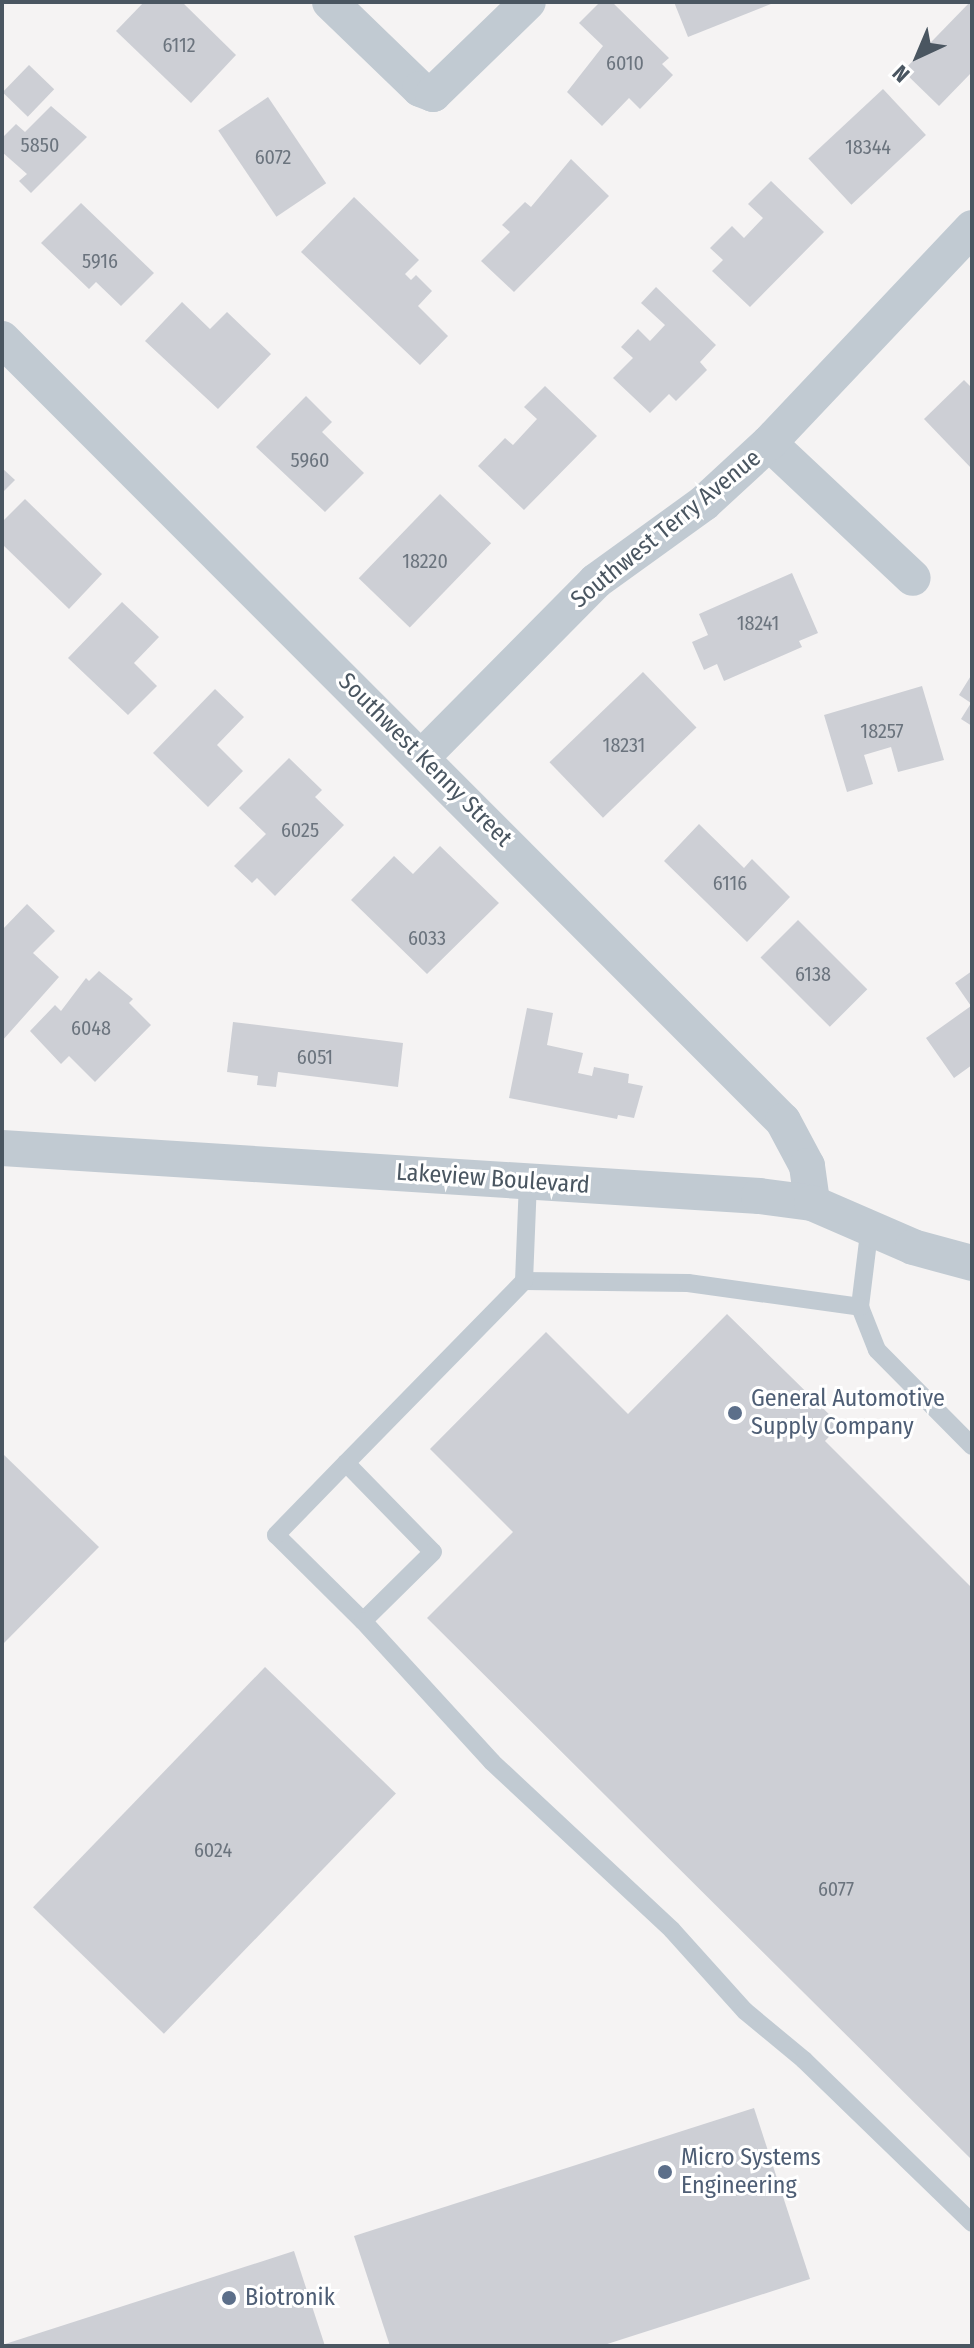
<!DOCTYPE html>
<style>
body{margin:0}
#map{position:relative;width:974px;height:2348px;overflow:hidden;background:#f5f3f3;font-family:"Fira Sans Condensed",sans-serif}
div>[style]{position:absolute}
.building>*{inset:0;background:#cdcfd5;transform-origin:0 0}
.service>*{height:18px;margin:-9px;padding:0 9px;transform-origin:9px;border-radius:9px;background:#c1cad2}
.minor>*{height:36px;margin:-18px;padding:0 18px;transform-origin:18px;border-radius:18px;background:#c1cad2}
.dots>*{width:22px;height:22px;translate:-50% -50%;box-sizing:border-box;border:4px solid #fff;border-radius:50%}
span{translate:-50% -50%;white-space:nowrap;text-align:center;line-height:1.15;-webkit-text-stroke:6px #fff;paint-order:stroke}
.number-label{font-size:20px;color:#6b747e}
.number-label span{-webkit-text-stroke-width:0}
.street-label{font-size:24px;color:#4a5661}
.service-label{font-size:24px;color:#4e5e75}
.left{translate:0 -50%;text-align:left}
.frame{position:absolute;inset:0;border:4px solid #4a5661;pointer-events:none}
.north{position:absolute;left:878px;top:16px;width:80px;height:80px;-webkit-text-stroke:6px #fff;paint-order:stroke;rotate:224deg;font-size:22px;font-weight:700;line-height:32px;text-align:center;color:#4a5661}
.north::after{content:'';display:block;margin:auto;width:28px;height:36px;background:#4a5661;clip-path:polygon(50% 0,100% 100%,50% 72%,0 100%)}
</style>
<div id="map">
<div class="building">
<div style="clip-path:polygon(144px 2px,182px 2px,236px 55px,191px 103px,116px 31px)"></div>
<div style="clip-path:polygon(600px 2px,612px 2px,669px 58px,662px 64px,673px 75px,640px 109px,629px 98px,602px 126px,567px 92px,603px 46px,579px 23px)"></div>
<div style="clip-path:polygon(674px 2px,776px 2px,688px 37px)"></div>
<div style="clip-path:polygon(970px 2px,972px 72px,939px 106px,903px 71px)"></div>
<div style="left:29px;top:65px;width:35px;height:38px;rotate:44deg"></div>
<div style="left:883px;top:89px;width:63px;height:102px;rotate:47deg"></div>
<div style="left:268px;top:97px;width:104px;height:60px;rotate:56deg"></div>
<div style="clip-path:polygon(51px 106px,87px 137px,31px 193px,19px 181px,27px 174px,2px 152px,2px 138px,16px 124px,25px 132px)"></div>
<div style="clip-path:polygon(571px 159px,609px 196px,514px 292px,481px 261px,510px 232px,502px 225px,525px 202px,531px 207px)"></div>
<div style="clip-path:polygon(771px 181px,824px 232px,750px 307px,712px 271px,723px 260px,710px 248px,732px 226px,744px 238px,763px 218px,748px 204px)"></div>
<div style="clip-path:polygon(354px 197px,419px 260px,405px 274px,411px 280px,416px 275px,432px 291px,418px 306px,448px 336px,420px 365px,301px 252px)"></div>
<div style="clip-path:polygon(81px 203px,154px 273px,121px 306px,96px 282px,89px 289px,41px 243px)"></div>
<div style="clip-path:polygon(656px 287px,716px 345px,700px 362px,707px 370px,676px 401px,669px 394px,650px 413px,613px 378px,633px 358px,621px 347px,638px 329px,650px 341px,665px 325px,641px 303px)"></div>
<div style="clip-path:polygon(182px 302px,210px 329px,227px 312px,271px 354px,218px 409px,145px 341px)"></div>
<div style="clip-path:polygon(964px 380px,972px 388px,972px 469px,924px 419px)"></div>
<div style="clip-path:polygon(545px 386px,597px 436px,524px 510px,478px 466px,505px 438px,513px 445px,537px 419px,524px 407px)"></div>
<div style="clip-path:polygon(306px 396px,332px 422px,322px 432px,364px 473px,325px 512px,256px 447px)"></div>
<div style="clip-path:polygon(2px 468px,15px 480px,2px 493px)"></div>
<div style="left:440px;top:494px;width:71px;height:117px;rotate:44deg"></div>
<div style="clip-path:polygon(25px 499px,102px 574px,69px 609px,2px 544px,2px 522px)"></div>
<div style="clip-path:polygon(792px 573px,818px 633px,799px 641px,802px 647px,724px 681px,717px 664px,704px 670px,692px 642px,708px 635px,699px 614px)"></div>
<div style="clip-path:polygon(122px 602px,159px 637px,134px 663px,157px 686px,128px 715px,68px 658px)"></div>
<div style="left:643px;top:672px;width:77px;height:130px;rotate:46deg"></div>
<div style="clip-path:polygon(972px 674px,972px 726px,961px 719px,971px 703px,959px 695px)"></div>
<div style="clip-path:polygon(922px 686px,944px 760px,898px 772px,891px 747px,864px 755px,873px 784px,847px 792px,824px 715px)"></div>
<div style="clip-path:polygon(215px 689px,244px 717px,217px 745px,243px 771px,208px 807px,153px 753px)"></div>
<div style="clip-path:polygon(289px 758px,322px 790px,315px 797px,344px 825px,275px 896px,257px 878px,252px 883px,234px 866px,266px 834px,239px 808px)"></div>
<div style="clip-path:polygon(699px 824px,744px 868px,752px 859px,790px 897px,747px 942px,664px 861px)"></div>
<div style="clip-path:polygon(440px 846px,499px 903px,427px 974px,351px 900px,394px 856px,413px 874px)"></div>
<div style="clip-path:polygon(27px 904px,55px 931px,33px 953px,59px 977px,2px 1041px,2px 930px)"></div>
<div style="left:798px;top:920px;width:98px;height:53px;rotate:45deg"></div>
<div style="clip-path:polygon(99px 971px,133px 999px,129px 1003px,151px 1025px,95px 1082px,69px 1056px,61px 1064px,30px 1031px,55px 1005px,61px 1011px,86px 978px,89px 981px)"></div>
<div style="clip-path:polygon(972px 971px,972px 1065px,954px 1078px,926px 1038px,971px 1006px,955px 983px)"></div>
<div style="clip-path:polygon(527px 1008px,553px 1013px,547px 1045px,583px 1053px,578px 1073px,592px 1076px,594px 1067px,629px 1074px,628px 1083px,643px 1086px,634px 1118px,618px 1115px,617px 1119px,509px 1098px)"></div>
<div style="clip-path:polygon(233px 1022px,403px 1043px,398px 1087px,278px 1072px,276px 1087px,257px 1085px,258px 1076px,227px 1072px)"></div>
<div style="clip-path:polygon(727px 1314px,840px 1425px,825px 1441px,972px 1588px,972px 2160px,427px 1618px,513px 1532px,430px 1449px,546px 1332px,628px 1414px)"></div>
<div style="clip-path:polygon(2px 1453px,99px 1547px,2px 1645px)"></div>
<div style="left:265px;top:1667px;width:182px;height:334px;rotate:44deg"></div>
<div style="clip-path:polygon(754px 2108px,810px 2279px,601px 2346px,390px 2346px,354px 2236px)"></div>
<div style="clip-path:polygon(294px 2251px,325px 2346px,2px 2346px,2px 2345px)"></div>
</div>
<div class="service">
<div style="left:870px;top:1225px;width:83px;rotate:97deg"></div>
<div style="left:860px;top:1307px;width:46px;rotate:68.4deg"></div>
<div style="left:877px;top:1350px;width:135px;rotate:45.3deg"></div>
<div style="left:524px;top:1281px;width:164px;rotate:0.7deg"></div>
<div style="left:688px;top:1283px;width:174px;rotate:7.9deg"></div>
<div style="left:346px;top:1463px;width:124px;rotate:45.7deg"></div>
<div style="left:433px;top:1552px;width:98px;rotate:135.4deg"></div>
<div style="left:363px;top:1621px;width:122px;rotate:-135.3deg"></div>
<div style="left:276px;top:1535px;width:100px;rotate:-45.8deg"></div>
<div style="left:346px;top:1463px;width:255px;rotate:-45.6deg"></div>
<div style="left:524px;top:1281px;width:100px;rotate:-87.7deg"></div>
<div style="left:363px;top:1621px;width:191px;rotate:47.5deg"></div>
<div style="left:492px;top:1762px;width:246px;rotate:43deg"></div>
<div style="left:672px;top:1930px;width:109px;rotate:48deg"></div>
<div style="left:745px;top:2011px;width:77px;rotate:39.7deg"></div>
<div style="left:804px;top:2060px;width:234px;rotate:44.1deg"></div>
</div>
<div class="minor">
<div style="left:330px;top:2px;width:125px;rotate:44deg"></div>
<div style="left:420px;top:89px;width:14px;rotate:21deg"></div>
<div style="left:433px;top:94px;width:132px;rotate:-44.1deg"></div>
<div style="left:2px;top:339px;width:1105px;rotate:45.04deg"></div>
<div style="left:783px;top:1121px;width:51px;rotate:61.9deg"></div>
<div style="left:807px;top:1166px;width:37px;rotate:82deg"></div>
<div style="left:769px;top:443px;width:197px;rotate:43.2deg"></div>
<div style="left:422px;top:757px;width:247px;rotate:-45.3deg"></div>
<div style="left:596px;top:581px;width:133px;rotate:-35.8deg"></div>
<div style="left:704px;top:503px;width:88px;rotate:-42.7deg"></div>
<div style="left:769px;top:443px;width:296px;rotate:-46.6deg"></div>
<div style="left:2px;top:1148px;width:759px;rotate:3.63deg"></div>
<div style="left:759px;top:1196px;width:53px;rotate:7.5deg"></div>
<div style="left:812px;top:1203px;width:110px;rotate:23.5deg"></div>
<div style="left:913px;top:1247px;width:61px;rotate:15.2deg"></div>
</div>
<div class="dots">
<div style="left:735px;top:1413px;background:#5c6f8a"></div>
<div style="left:665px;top:2172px;background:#5c6f8a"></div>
<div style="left:229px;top:2298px;background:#5c6f8a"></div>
</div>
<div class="number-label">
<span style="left:179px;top:45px">6112</span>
<span style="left:625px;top:63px">6010</span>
<span style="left:40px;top:145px">5850</span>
<span style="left:868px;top:147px">18344</span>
<span style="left:273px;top:157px">6072</span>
<span style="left:100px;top:261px">5916</span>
<span style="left:310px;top:460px">5960</span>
<span style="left:425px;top:561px">18220</span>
<span style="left:758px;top:623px">18241</span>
<span style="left:882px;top:731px">18257</span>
<span style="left:624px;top:745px">18231</span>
<span style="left:300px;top:830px">6025</span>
<span style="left:730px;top:883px">6116</span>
<span style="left:427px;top:938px">6033</span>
<span style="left:813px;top:974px">6138</span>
<span style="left:91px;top:1028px">6048</span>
<span style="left:315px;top:1057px">6051</span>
<span style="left:213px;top:1850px">6024</span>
<span style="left:836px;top:1889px">6077</span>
</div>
<div class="street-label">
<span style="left:666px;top:529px;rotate:-39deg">Southwest Terry Avenue</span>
<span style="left:425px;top:760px;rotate:45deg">Southwest Kenny Street</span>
<span style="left:493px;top:1179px;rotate:4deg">Lakeview Boulevard</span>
</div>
<div class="service-label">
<span class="left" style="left:751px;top:1413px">General Automotive<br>Supply Company</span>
<span class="left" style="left:681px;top:2172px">Micro Systems<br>Engineering</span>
<span class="left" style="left:245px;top:2298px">Biotronik</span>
</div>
<div class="frame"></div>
<div class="north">N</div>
</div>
